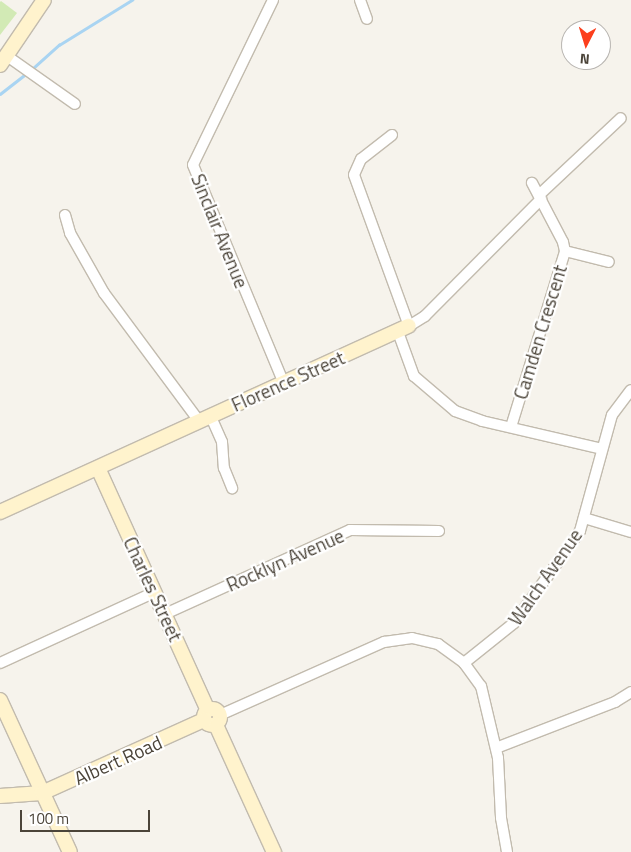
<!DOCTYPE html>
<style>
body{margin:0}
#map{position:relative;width:631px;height:852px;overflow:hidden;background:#f6f3ec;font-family:"Titillium Web",sans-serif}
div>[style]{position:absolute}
.green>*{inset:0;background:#d2eab5}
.stream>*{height:2.5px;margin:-1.25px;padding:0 1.25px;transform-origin:1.25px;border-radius:1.25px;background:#a9d4f2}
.roads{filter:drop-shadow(1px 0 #c2bbae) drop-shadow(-1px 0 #c2bbae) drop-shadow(0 1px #c2bbae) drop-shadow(0 -1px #c2bbae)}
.street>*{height:10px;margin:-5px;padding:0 5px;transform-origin:5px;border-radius:5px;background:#fff}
.secondary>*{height:14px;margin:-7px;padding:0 7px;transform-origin:7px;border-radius:7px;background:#fff3cd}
.secondary>.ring{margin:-7px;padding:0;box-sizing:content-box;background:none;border:14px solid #fff3cd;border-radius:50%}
span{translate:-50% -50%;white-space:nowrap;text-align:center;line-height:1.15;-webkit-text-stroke:4.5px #fff;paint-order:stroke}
.street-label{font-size:19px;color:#4b4439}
.north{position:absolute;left:561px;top:20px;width:50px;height:50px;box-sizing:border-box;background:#fff;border:1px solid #b7b4b0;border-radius:50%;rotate:185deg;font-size:14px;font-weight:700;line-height:20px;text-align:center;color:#4b4439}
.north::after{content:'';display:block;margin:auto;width:18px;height:22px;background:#fc3f1d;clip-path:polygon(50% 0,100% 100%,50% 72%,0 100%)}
.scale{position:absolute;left:20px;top:810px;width:130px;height:22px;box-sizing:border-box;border:2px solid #4b4439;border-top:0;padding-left:6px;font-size:15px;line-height:18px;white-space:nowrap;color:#4b4439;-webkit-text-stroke:4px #fff;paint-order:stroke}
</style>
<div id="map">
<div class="green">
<div style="clip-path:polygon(1px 1px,17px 13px,0 35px,0 2px)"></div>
</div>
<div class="stream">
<div style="left:31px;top:70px;width:38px;rotate:-42deg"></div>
<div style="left:59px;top:45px;width:86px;rotate:-31.7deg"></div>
<div style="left:0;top:94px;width:34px;rotate:-38deg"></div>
</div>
<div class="roads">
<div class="street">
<div style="left:273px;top:0;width:183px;rotate:115.9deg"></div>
<div style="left:193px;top:165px;width:237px;rotate:67.4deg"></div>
<div style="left:360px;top:0;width:20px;rotate:70deg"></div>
<div style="left:7px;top:56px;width:83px;rotate:35.2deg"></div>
<div style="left:392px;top:135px;width:39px;rotate:142deg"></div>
<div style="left:361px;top:159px;width:17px;rotate:114deg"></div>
<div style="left:354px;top:175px;width:161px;rotate:70deg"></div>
<div style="left:409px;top:326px;width:19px;rotate:-32deg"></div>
<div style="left:425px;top:316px;width:165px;rotate:-45.2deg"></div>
<div style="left:539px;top:195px;width:112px;rotate:-43.2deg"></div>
<div style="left:65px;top:215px;width:19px;rotate:74deg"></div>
<div style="left:70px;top:233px;width:69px;rotate:60.5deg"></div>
<div style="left:104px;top:293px;width:159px;rotate:53.4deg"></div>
<div style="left:565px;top:251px;width:45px;rotate:14deg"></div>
<div style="left:398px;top:332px;width:47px;rotate:70deg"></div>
<div style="left:414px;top:376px;width:54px;rotate:40.5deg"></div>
<div style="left:455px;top:411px;width:29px;rotate:20deg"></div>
<div style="left:482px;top:421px;width:123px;rotate:13.1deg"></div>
<div style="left:211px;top:417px;width:27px;rotate:66deg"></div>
<div style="left:222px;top:442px;width:26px;rotate:86deg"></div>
<div style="left:224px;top:468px;width:22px;rotate:68deg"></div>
<div style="left:511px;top:427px;width:184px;rotate:-72.9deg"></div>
<div style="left:565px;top:251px;width:9px;rotate:-103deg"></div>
<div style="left:563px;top:242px;width:67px;rotate:-117.7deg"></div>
<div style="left:584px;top:518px;width:49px;rotate:16.6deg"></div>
<div style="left:165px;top:614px;width:203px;rotate:-24.4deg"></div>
<div style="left:350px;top:530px;width:89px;rotate:0.6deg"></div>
<div style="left:0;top:663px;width:170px;rotate:-24.6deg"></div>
<div style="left:464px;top:663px;width:64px;rotate:-38.7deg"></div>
<div style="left:514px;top:623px;width:113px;rotate:-54.3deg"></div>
<div style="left:580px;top:531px;width:120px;rotate:-74.6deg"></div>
<div style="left:612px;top:415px;width:31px;rotate:-53deg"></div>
<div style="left:220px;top:715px;width:180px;rotate:-24deg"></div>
<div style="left:384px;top:642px;width:28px;rotate:-8deg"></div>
<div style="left:412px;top:638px;width:27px;rotate:13deg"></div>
<div style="left:438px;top:644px;width:32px;rotate:36deg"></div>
<div style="left:464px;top:663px;width:29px;rotate:54deg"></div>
<div style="left:481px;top:686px;width:74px;rotate:76.7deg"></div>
<div style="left:498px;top:758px;width:60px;rotate:87.1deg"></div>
<div style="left:501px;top:818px;width:35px;rotate:80deg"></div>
<div style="left:496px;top:748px;width:128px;rotate:-21.1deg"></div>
<div style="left:615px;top:702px;width:19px;rotate:-32deg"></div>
</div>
<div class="secondary">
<div style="left:0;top:65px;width:78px;rotate:-55.9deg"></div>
<div style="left:98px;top:468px;width:266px;rotate:65.6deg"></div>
<div style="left:0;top:512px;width:449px;rotate:-24.5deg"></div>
<div style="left:0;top:700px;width:167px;rotate:65.3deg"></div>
<div class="ring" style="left:204px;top:709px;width:2px;height:2px"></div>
<div style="left:216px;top:725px;width:140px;rotate:65.5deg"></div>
<div style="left:0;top:796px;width:42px;rotate:-4.1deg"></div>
<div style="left:42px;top:793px;width:178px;rotate:-24.3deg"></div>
</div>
</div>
<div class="street-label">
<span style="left:220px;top:231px;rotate:68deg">Sinclair Avenue</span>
<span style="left:540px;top:332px;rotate:-73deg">Camden Crescent</span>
<span style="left:288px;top:381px;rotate:-24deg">Florence Street</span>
<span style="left:285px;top:560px;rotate:-24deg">Rocklyn Avenue</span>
<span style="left:545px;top:577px;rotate:-55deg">Walch Avenue</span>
<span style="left:153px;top:589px;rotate:65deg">Charles Street</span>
<span style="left:118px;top:760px;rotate:-24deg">Albert Road</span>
</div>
<div class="north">N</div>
<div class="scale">100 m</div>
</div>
